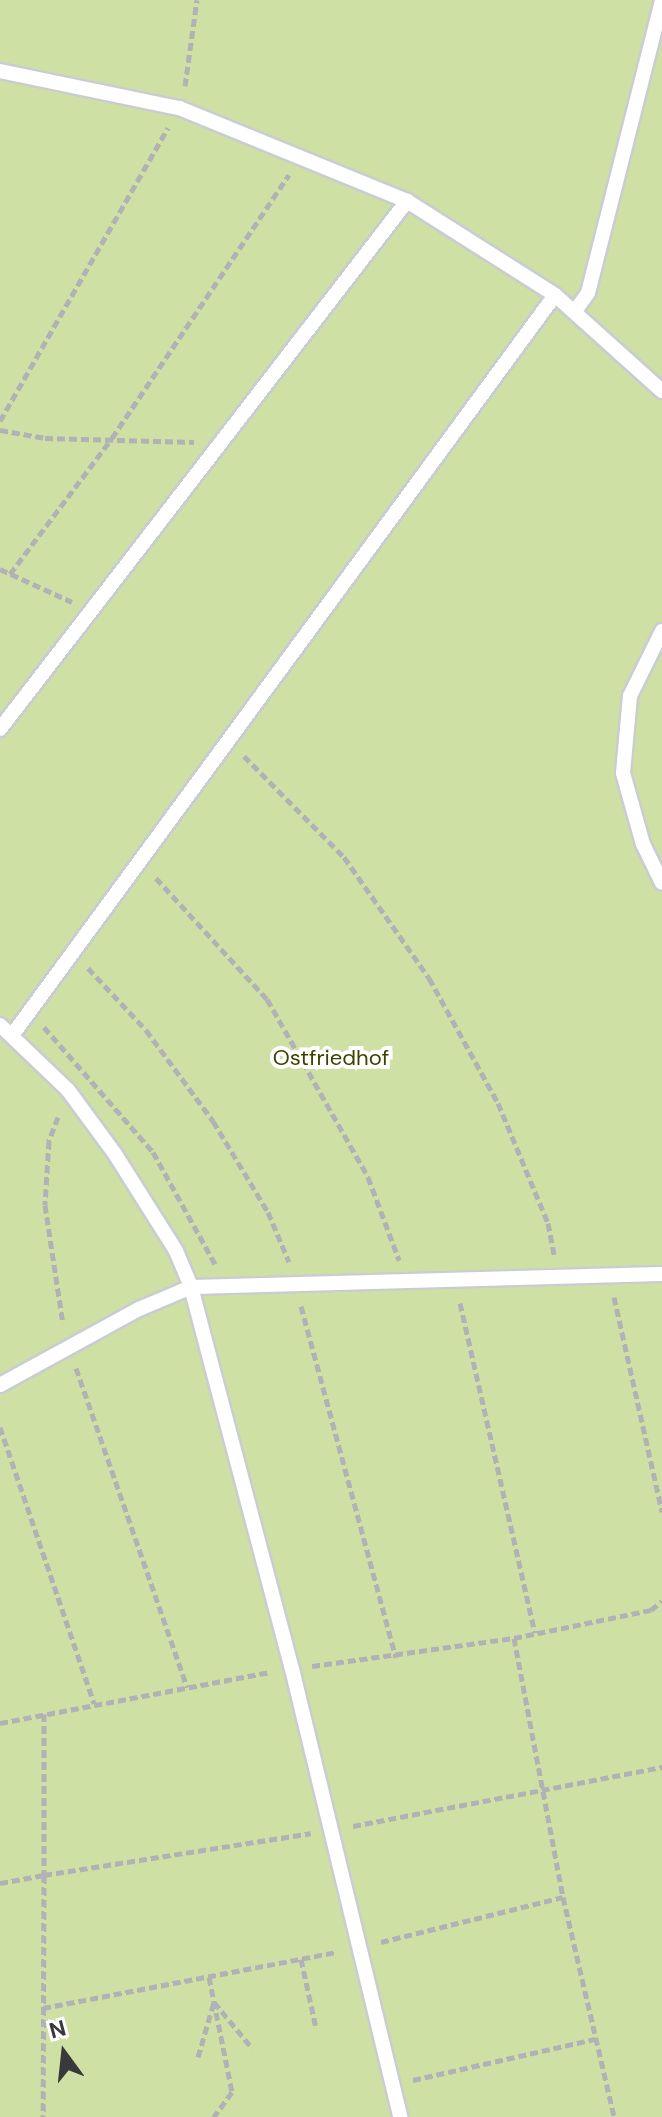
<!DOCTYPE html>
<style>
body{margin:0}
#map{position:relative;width:662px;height:2117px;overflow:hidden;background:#f6f8fc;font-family:"DM Sans",sans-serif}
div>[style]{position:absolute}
.green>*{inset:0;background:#cfe0a4;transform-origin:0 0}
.path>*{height:5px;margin-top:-2.5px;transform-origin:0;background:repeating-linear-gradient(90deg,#b1b2b6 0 8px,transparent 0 12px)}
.roads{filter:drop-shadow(2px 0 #cacdd0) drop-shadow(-2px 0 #cacdd0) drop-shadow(0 2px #cacdd0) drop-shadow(0 -2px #cacdd0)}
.service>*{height:14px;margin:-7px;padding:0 7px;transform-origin:7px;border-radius:7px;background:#fff}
span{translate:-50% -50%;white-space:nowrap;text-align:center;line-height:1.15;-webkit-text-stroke:8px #fff;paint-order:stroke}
.park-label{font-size:22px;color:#384500}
.north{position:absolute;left:24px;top:2013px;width:80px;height:80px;-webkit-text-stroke:6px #fff;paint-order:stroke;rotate:345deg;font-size:22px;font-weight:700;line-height:32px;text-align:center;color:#38393b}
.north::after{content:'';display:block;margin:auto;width:28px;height:36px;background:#38393b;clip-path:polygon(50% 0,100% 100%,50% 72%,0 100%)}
</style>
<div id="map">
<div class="green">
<div style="left:0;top:0;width:662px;height:2117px"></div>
</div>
<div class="path">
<div style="left:185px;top:86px;width:87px;rotate:-82.1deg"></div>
<div style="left:0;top:421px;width:338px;rotate:-60.2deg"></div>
<div style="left:0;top:430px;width:46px;rotate:10.1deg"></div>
<div style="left:45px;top:438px;width:149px;rotate:1.5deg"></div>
<div style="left:0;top:569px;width:79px;rotate:24.6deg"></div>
<div style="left:10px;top:574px;width:170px;rotate:-53.1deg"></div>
<div style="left:112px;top:438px;width:317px;rotate:-56.1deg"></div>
<div style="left:244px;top:756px;width:142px;rotate:45.3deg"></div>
<div style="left:344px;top:857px;width:148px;rotate:54.9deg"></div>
<div style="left:429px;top:978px;width:143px;rotate:61.1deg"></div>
<div style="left:498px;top:1103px;width:130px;rotate:67.4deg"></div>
<div style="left:548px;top:1223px;width:32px;rotate:79deg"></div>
<div style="left:156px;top:878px;width:164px;rotate:47.5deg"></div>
<div style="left:267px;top:999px;width:205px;rotate:60.4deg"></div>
<div style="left:368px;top:1177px;width:89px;rotate:69.5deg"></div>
<div style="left:88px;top:968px;width:85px;rotate:46.9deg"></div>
<div style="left:146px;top:1030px;width:113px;rotate:53.6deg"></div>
<div style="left:213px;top:1121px;width:106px;rotate:58.9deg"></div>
<div style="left:268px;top:1212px;width:54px;rotate:67.2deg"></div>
<div style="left:44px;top:1027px;width:166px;rotate:48.9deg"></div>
<div style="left:153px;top:1152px;width:128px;rotate:61deg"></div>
<div style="left:58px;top:1117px;width:26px;rotate:111deg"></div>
<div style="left:49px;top:1141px;width:64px;rotate:93.6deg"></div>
<div style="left:45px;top:1205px;width:120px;rotate:81.4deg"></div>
<div style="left:614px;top:1297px;width:220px;rotate:77.4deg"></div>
<div style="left:460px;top:1303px;width:338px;rotate:77.2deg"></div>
<div style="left:301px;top:1306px;width:364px;rotate:74.9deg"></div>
<div style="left:76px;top:1368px;width:338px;rotate:70.8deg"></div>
<div style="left:0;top:1427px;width:292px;rotate:71.2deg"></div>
<div style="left:514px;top:1638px;width:264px;rotate:79.3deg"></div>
<div style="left:563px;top:1897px;width:226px;rotate:76.9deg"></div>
<div style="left:312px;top:1666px;width:204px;rotate:-7.9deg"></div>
<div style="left:514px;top:1638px;width:140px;rotate:-11.6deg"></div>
<div style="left:651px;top:1610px;width:14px;rotate:-39deg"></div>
<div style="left:44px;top:1714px;width:161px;rotate:90deg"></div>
<div style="left:44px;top:1875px;width:270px;rotate:-8.9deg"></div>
<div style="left:0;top:1723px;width:275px;rotate:-10.7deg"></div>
<div style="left:353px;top:1826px;width:315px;rotate:-10.8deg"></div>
<div style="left:0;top:1883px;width:45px;rotate:-10.3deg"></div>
<div style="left:44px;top:1875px;width:242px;rotate:90.2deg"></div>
<div style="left:381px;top:1942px;width:187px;rotate:-13.9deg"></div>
<div style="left:301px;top:1959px;width:71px;rotate:77.7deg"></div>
<div style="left:209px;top:1977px;width:117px;rotate:78.7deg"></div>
<div style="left:232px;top:2092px;width:31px;rotate:126deg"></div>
<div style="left:43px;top:2008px;width:298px;rotate:-10.8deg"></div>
<div style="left:198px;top:2057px;width:57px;rotate:-73.8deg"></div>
<div style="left:214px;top:2002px;width:60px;rotate:50.4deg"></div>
<div style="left:413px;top:2080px;width:187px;rotate:-12.7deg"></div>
</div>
<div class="roads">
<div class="service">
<div style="left:0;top:71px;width:183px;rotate:11.7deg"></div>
<div style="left:179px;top:108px;width:246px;rotate:22.2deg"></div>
<div style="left:407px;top:201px;width:175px;rotate:32.4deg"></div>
<div style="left:555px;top:295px;width:144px;rotate:41.9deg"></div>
<div style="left:575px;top:311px;width:22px;rotate:-54deg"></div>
<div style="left:588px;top:293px;width:302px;rotate:-75.8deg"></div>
<div style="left:662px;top:631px;width:72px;rotate:116.2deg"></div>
<div style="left:630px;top:696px;width:77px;rotate:95.2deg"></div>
<div style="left:623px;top:773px;width:74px;rotate:74.3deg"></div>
<div style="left:643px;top:844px;width:43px;rotate:64deg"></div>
<div style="left:0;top:729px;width:667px;rotate:-52.37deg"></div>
<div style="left:0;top:1025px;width:94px;rotate:43.7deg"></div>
<div style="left:68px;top:1090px;width:79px;rotate:53.7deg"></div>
<div style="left:115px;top:1154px;width:115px;rotate:57.8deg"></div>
<div style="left:176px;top:1251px;width:39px;rotate:67deg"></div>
<div style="left:191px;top:1287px;width:395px;rotate:75.2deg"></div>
<div style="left:292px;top:1669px;width:461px;rotate:76.4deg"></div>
<div style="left:13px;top:1034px;width:916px;rotate:-53.74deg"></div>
<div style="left:0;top:1385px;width:158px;rotate:-28.7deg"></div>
<div style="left:139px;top:1309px;width:56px;rotate:-22.9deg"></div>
<div style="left:191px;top:1287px;width:471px;rotate:-1.6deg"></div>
</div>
</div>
<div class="park-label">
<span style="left:331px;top:1058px">Ostfriedhof</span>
</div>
<div class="north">N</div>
</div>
